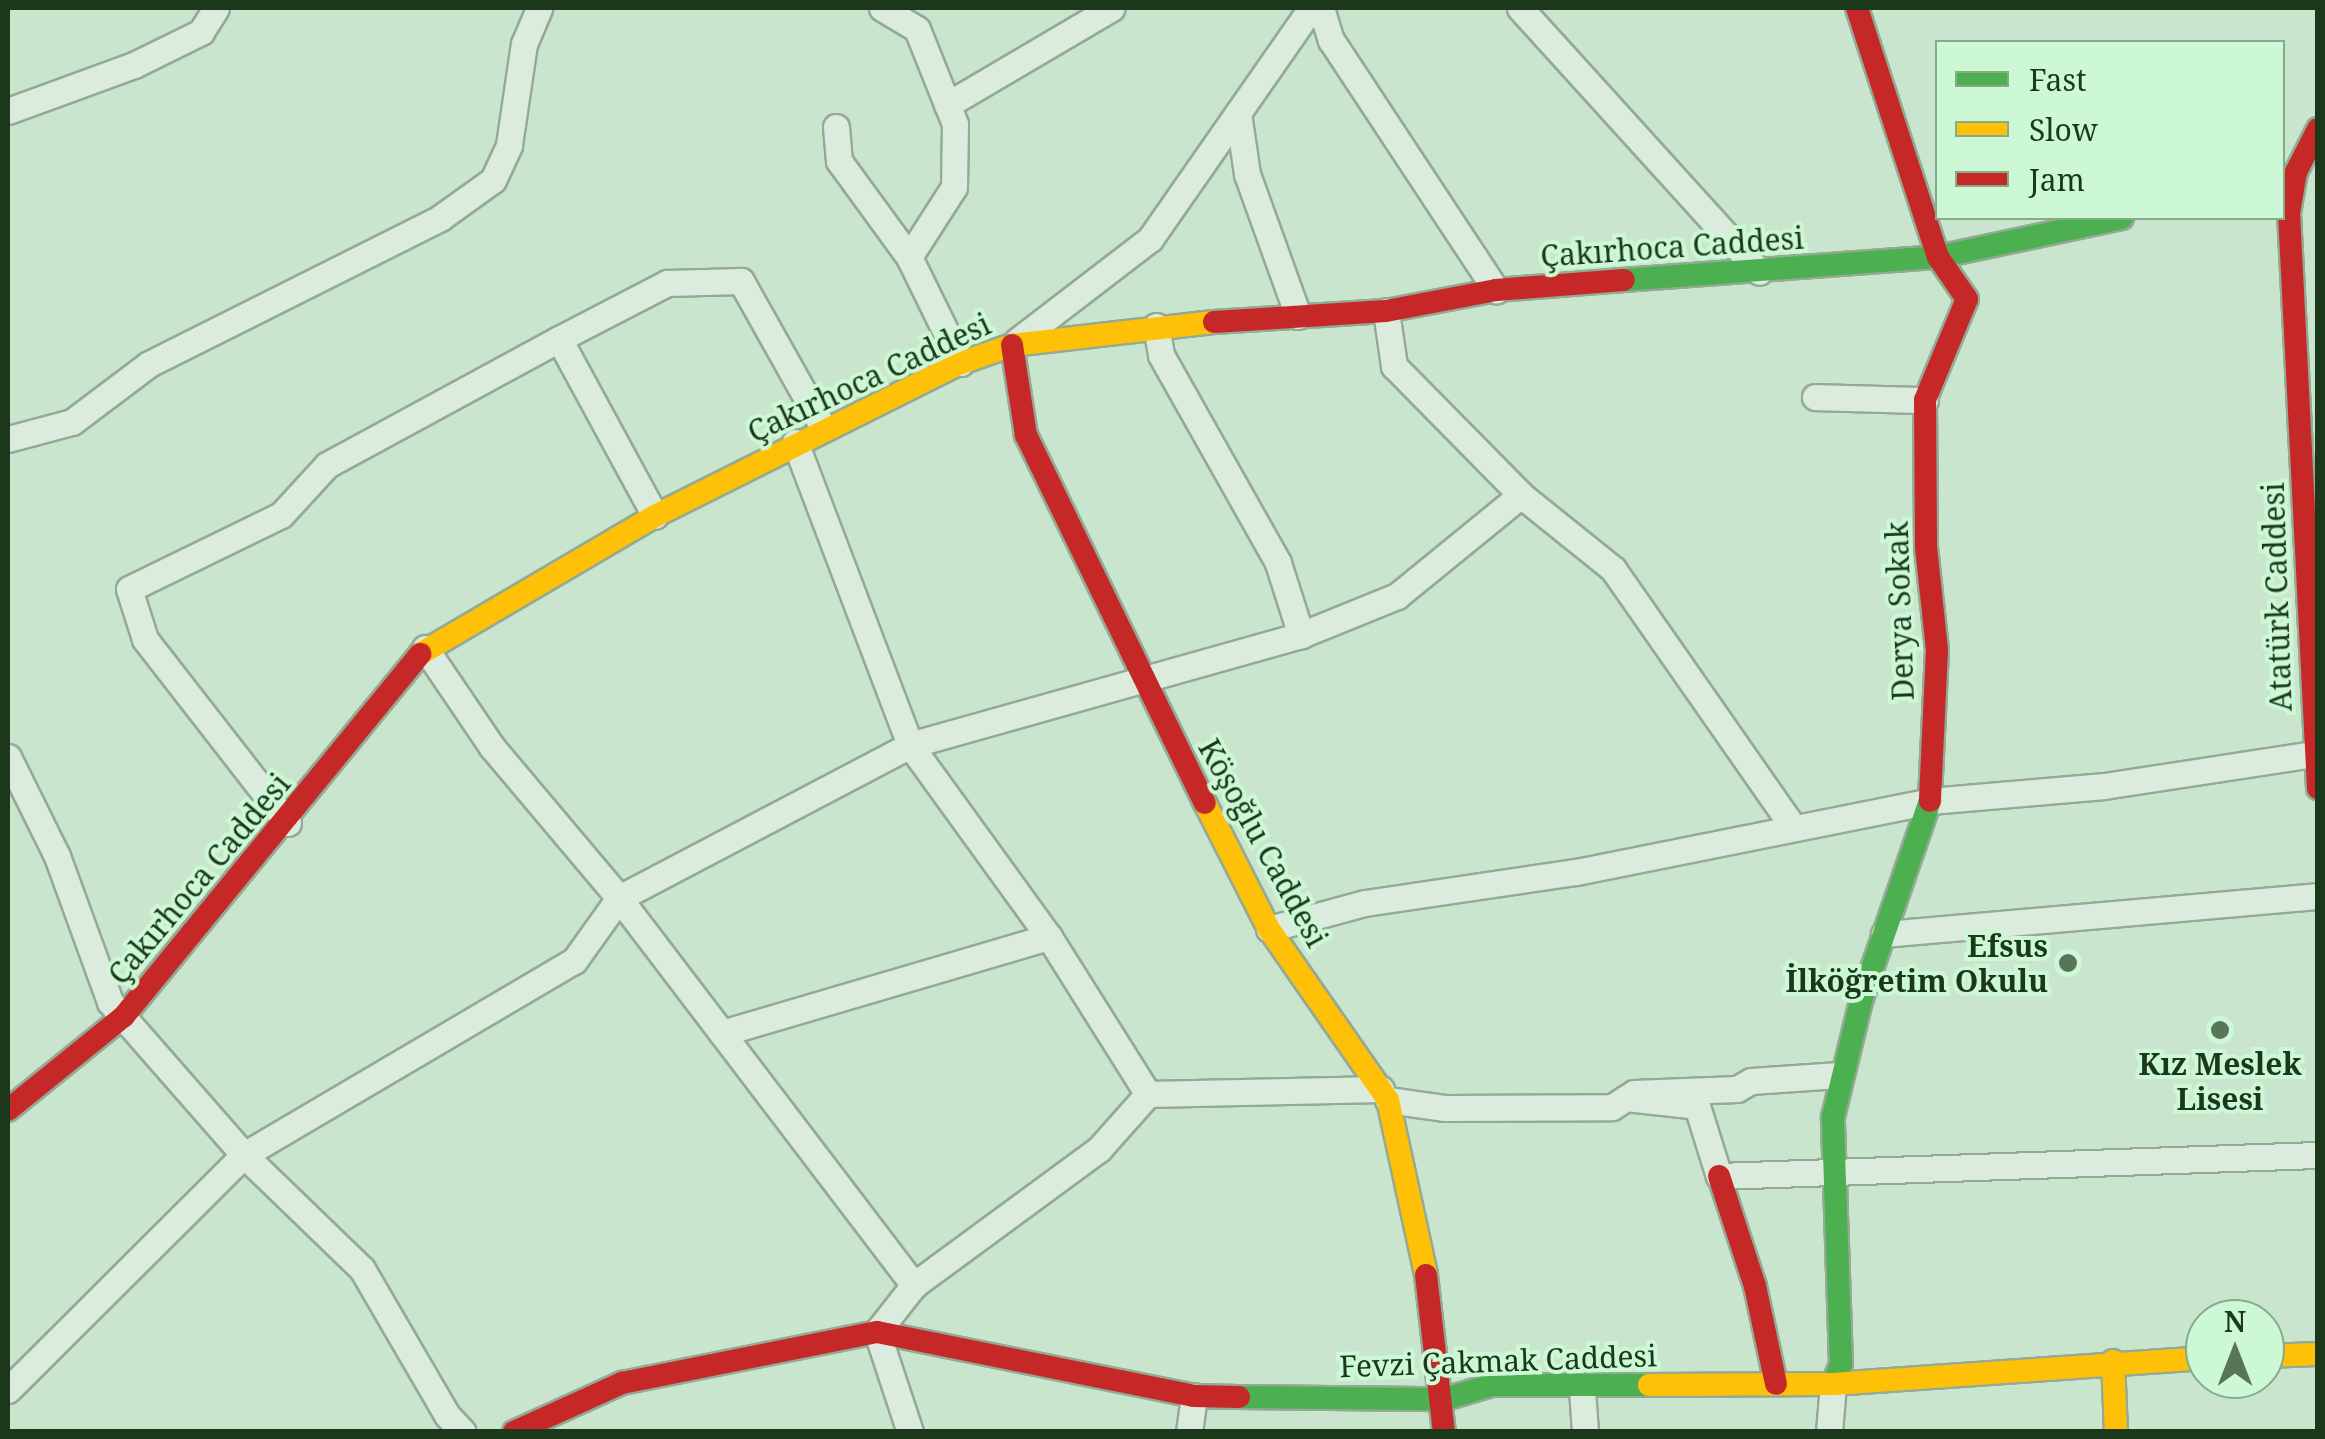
<!DOCTYPE html>
<meta charset="utf-8">
<style>
body{margin:0}
#map{position:relative;width:2325px;height:1439px;overflow:hidden;background:#c9e5ce;font-family:"Noto Serif",serif}
div>[style]{position:absolute}
.roads{filter:drop-shadow(2px 0 #93aa95) drop-shadow(-2px 0 #93aa95) drop-shadow(0 2px #93aa95) drop-shadow(0 -2px #93aa95)}
.street>*{height:25px;margin:-12.5px;padding:0 12.5px;transform-origin:12.5px;border-radius:12.5px;background:#dbecde}
.fast>*{height:22px;margin:-11px;padding:0 11px;transform-origin:11px;border-radius:11px;background:#4caf50}
.slow>*{height:22px;margin:-11px;padding:0 11px;transform-origin:11px;border-radius:11px;background:#ffc107}
.jam>*{height:22px;margin:-11px;padding:0 11px;transform-origin:11px;border-radius:11px;background:#c62828}
.dots>*{width:28px;height:28px;translate:-50% -50%;box-sizing:border-box;border:5px solid #ccf8d6;border-radius:50%}
span{translate:-50% -50%;white-space:nowrap;text-align:center;line-height:1.15;-webkit-text-stroke:8px #ccf8d6;paint-order:stroke}
.street-label{font-size:30px;color:#1b381a}
.poi-label{font-size:30px;color:#1b381a;font-weight:700}
.right{translate:-100% -50%;text-align:right}
.frame{position:absolute;inset:0;border:10px solid #1b381a;pointer-events:none}
.legend{position:absolute;left:1935px;top:40px;width:350px;height:180px;box-sizing:border-box;background:#ccf8d6;border:2px solid #85ab8b;margin:0;padding:12px 18px;list-style:none;font-size:30px;color:#1b381a}
.legend li{display:flex;align-items:center;gap:20px;height:50px}
.legend b{width:50px;border:2px solid #85ab8b}
.north{position:absolute;left:2185px;top:1299px;width:100px;height:100px;box-sizing:border-box;background:#ccf8d6;border:2px solid #85ab8b;border-radius:50%;rotate:0deg;font-size:28px;font-weight:700;line-height:40px;text-align:center;color:#1b381a}
.north::after{content:'';display:block;margin:auto;width:35px;height:45px;background:#587559;clip-path:polygon(50% 0,100% 100%,50% 72%,0 100%)}
</style>
<div id="map">
<div class="roads">
<div class="street">
<div style="left:882px;top:8px;width:41px;rotate:31deg"></div>
<div style="left:917px;top:29px;width:102px;rotate:68.2deg"></div>
<div style="left:955px;top:124px;width:63px;rotate:90.9deg"></div>
<div style="left:954px;top:187px;width:83px;rotate:122.7deg"></div>
<div style="left:909px;top:257px;width:118px;rotate:63.9deg"></div>
<div style="left:1321px;top:8px;width:34px;rotate:73deg"></div>
<div style="left:1331px;top:40px;width:300px;rotate:56.6deg"></div>
<div style="left:1520px;top:8px;width:356px;rotate:47.8deg"></div>
<div style="left:947px;top:105px;width:191px;rotate:-30.5deg"></div>
<div style="left:8px;top:111px;width:134px;rotate:-20.1deg"></div>
<div style="left:134px;top:65px;width:75px;rotate:-26.2deg"></div>
<div style="left:201px;top:32px;width:28px;rotate:-58deg"></div>
<div style="left:1238px;top:113px;width:62px;rotate:81.6deg"></div>
<div style="left:1247px;top:174px;width:151px;rotate:70.2deg"></div>
<div style="left:836px;top:127px;width:34px;rotate:85deg"></div>
<div style="left:839px;top:161px;width:119px;rotate:53.9deg"></div>
<div style="left:1386px;top:311px;width:56px;rotate:81.7deg"></div>
<div style="left:1394px;top:366px;width:181px;rotate:45.4deg"></div>
<div style="left:1521px;top:495px;width:118px;rotate:38.8deg"></div>
<div style="left:1613px;top:569px;width:313px;rotate:55.1deg"></div>
<div style="left:1156px;top:326px;width:29px;rotate:80deg"></div>
<div style="left:1161px;top:355px;width:239px;rotate:60.6deg"></div>
<div style="left:1278px;top:563px;width:76px;rotate:72.3deg"></div>
<div style="left:559px;top:339px;width:122px;rotate:-27.4deg"></div>
<div style="left:667px;top:283px;width:74px;rotate:-1.5deg"></div>
<div style="left:741px;top:281px;width:167px;rotate:60.7deg"></div>
<div style="left:1017px;top:341px;width:168px;rotate:-37.5deg"></div>
<div style="left:1150px;top:239px;width:282px;rotate:-55.1deg"></div>
<div style="left:1815px;top:397px;width:110px;rotate:1.6deg"></div>
<div style="left:8px;top:439px;width:66px;rotate:-14.9deg"></div>
<div style="left:72px;top:422px;width:96px;rotate:-37deg"></div>
<div style="left:149px;top:364px;width:326px;rotate:-26.6deg"></div>
<div style="left:440px;top:218px;width:65px;rotate:-35.6deg"></div>
<div style="left:493px;top:180px;width:38px;rotate:-65deg"></div>
<div style="left:509px;top:145px;width:102px;rotate:-81.6deg"></div>
<div style="left:524px;top:44px;width:39px;rotate:-67deg"></div>
<div style="left:795px;top:442px;width:324px;rotate:69.2deg"></div>
<div style="left:910px;top:745px;width:237px;rotate:54.1deg"></div>
<div style="left:1049px;top:937px;width:186px;rotate:57.8deg"></div>
<div style="left:425px;top:648px;width:120px;rotate:55.9deg"></div>
<div style="left:492px;top:747px;width:197px;rotate:49.9deg"></div>
<div style="left:619px;top:898px;width:487px;rotate:52.7deg"></div>
<div style="left:8px;top:757px;width:110px;rotate:63.7deg"></div>
<div style="left:57px;top:856px;width:155px;rotate:70deg"></div>
<div style="left:110px;top:1002px;width:203px;rotate:48.8deg"></div>
<div style="left:244px;top:1155px;width:164px;rotate:44deg"></div>
<div style="left:362px;top:1269px;width:169px;rotate:59.8deg"></div>
<div style="left:447px;top:1415px;width:23px;rotate:47deg"></div>
<div style="left:288px;top:823px;width:233px;rotate:-127.9deg"></div>
<div style="left:145px;top:639px;width:52px;rotate:-107.7deg"></div>
<div style="left:129px;top:589px;width:169px;rotate:-26deg"></div>
<div style="left:281px;top:515px;width:68px;rotate:-47.4deg"></div>
<div style="left:327px;top:465px;width:264px;rotate:-28.5deg"></div>
<div style="left:559px;top:339px;width:201px;rotate:61.5deg"></div>
<div style="left:1269px;top:929px;width:99px;rotate:-15.2deg"></div>
<div style="left:1365px;top:903px;width:213px;rotate:-8.4deg"></div>
<div style="left:1576px;top:872px;width:361px;rotate:-11.3deg"></div>
<div style="left:1930px;top:801px;width:175px;rotate:-4.9deg"></div>
<div style="left:2104px;top:786px;width:211px;rotate:-8.7deg"></div>
<div style="left:1884px;top:934px;width:436px;rotate:-5deg"></div>
<div style="left:722px;top:1033px;width:341px;rotate:-16.4deg"></div>
<div style="left:1626px;top:1098px;width:71px;rotate:6.4deg"></div>
<div style="left:1697px;top:1106px;width:73px;rotate:72.6deg"></div>
<div style="left:1719px;top:1176px;width:599px;rotate:-2.01deg"></div>
<div style="left:1388px;top:1100px;width:58px;rotate:8deg"></div>
<div style="left:1445px;top:1108px;width:167px;rotate:-0.3deg"></div>
<div style="left:1612px;top:1107px;width:26px;rotate:-32deg"></div>
<div style="left:1634px;top:1093px;width:103px;rotate:-2.2deg"></div>
<div style="left:1737px;top:1089px;width:16px;rotate:-30deg"></div>
<div style="left:1751px;top:1081px;width:88px;rotate:-3.9deg"></div>
<div style="left:1582px;top:1389px;width:43px;rotate:86deg"></div>
<div style="left:8px;top:1390px;width:333px;rotate:-44.9deg"></div>
<div style="left:244px;top:1155px;width:383px;rotate:-30.5deg"></div>
<div style="left:574px;top:961px;width:77px;rotate:-54.5deg"></div>
<div style="left:619px;top:898px;width:329px;rotate:-27.7deg"></div>
<div style="left:910px;top:745px;width:406px;rotate:-15.7deg"></div>
<div style="left:1301px;top:635px;width:104px;rotate:-22.1deg"></div>
<div style="left:1397px;top:596px;width:160px;rotate:-39.2deg"></div>
<div style="left:910px;top:1432px;width:105px;rotate:-108.3deg"></div>
<div style="left:877px;top:1332px;width:60px;rotate:-51.8deg"></div>
<div style="left:914px;top:1285px;width:230px;rotate:-36.3deg"></div>
<div style="left:1099px;top:1149px;width:74px;rotate:-48.3deg"></div>
<div style="left:1148px;top:1094px;width:233px;rotate:-1.2deg"></div>
<div style="left:1189px;top:1432px;width:36px;rotate:-82deg"></div>
<div style="left:1829px;top:1432px;width:48px;rotate:-85.2deg"></div>
</div>
<div class="fast">
<div style="left:1624px;top:280px;width:315px;rotate:-4.2deg"></div>
<div style="left:1938px;top:257px;width:188px;rotate:-12deg"></div>
<div style="left:1833px;top:1384px;width:22px;rotate:-68deg"></div>
<div style="left:1841px;top:1364px;width:247px;rotate:-91.9deg"></div>
<div style="left:1833px;top:1117px;width:119px;rotate:-76.4deg"></div>
<div style="left:1861px;top:1001px;width:212px;rotate:-71deg"></div>
<div style="left:1239px;top:1397px;width:206px;rotate:0.6deg"></div>
<div style="left:1445px;top:1399px;width:49px;rotate:-16.6deg"></div>
<div style="left:1492px;top:1385px;width:157px"></div>
</div>
<div class="slow">
<div style="left:420px;top:654px;width:273px;rotate:-30.4deg"></div>
<div style="left:655px;top:516px;width:342px;rotate:-26.6deg"></div>
<div style="left:961px;top:363px;width:54px;rotate:-19.4deg"></div>
<div style="left:1012px;top:345px;width:203px;rotate:-6.5deg"></div>
<div style="left:1205px;top:803px;width:141px;rotate:63.1deg"></div>
<div style="left:1269px;top:929px;width:208px;rotate:55.2deg"></div>
<div style="left:1388px;top:1100px;width:179px;rotate:77.7deg"></div>
<div style="left:2265px;top:1356px;width:53px;rotate:-2.2deg"></div>
<div style="left:2113px;top:1361px;width:71px;rotate:87.6deg"></div>
<div style="left:1649px;top:1385px;width:184px;rotate:-0.3deg"></div>
<div style="left:1833px;top:1384px;width:373px;rotate:-4deg"></div>
</div>
<div class="jam">
<div style="left:1857px;top:8px;width:262px;rotate:72deg"></div>
<div style="left:1938px;top:257px;width:51px;rotate:55.4deg"></div>
<div style="left:1967px;top:299px;width:109px;rotate:112.6deg"></div>
<div style="left:1925px;top:400px;width:147px;rotate:89.6deg"></div>
<div style="left:1926px;top:547px;width:104px;rotate:83.9deg"></div>
<div style="left:1937px;top:650px;width:151px;rotate:92.7deg"></div>
<div style="left:2318px;top:129px;width:48px;rotate:117.1deg"></div>
<div style="left:2296px;top:172px;width:42px;rotate:99.7deg"></div>
<div style="left:2289px;top:213px;width:576px;rotate:87.11deg"></div>
<div style="left:1214px;top:322px;width:172px;rotate:-3.7deg"></div>
<div style="left:1386px;top:311px;width:112px;rotate:-10.8deg"></div>
<div style="left:1496px;top:290px;width:128px;rotate:-4.5deg"></div>
<div style="left:1012px;top:345px;width:91px;rotate:81.2deg"></div>
<div style="left:1026px;top:435px;width:409px;rotate:64.1deg"></div>
<div style="left:8px;top:1110px;width:149px;rotate:-39deg"></div>
<div style="left:124px;top:1016px;width:468px;rotate:-50.7deg"></div>
<div style="left:1719px;top:1176px;width:116px;rotate:71.9deg"></div>
<div style="left:1755px;top:1286px;width:100px;rotate:77.9deg"></div>
<div style="left:1426px;top:1275px;width:158px;rotate:83.5deg"></div>
<div style="left:514px;top:1432px;width:119px;rotate:-24.4deg"></div>
<div style="left:622px;top:1383px;width:260px;rotate:-11.3deg"></div>
<div style="left:877px;top:1332px;width:323px;rotate:11.4deg"></div>
<div style="left:1194px;top:1396px;width:45px;rotate:1.3deg"></div>
</div>
</div>
<div class="dots">
<div style="left:2068px;top:963px;background:#587559"></div>
<div style="left:2220px;top:1030px;background:#587559"></div>
</div>
<div class="street-label">
<span style="left:1672px;top:247px;rotate:-4deg">Çakırhoca Caddesi</span>
<span style="left:869px;top:378px;rotate:-25deg">Çakırhoca Caddesi</span>
<span style="left:2277px;top:597px;rotate:-92deg">Atatürk Caddesi</span>
<span style="left:1900px;top:611px;rotate:-92deg">Derya Sokak</span>
<span style="left:1263px;top:843px;rotate:61deg">Köşoğlu Caddesi</span>
<span style="left:199px;top:879px;rotate:-50deg">Çakırhoca Caddesi</span>
<span style="left:1498px;top:1361px;rotate:-2deg">Fevzi Çakmak Caddesi</span>
</div>
<div class="poi-label">
<span class="right" style="left:2048px;top:963px">Efsus<br>İlköğretim Okulu</span>
<span style="left:2220px;top:1081px">Kız Meslek<br>Lisesi</span>
</div>
<div class="frame"></div>
<ul class="legend">
<li><b style="height:12px;background:#4caf50"></b>Fast</li>
<li><b style="height:12px;background:#ffc107"></b>Slow</li>
<li><b style="height:12px;background:#c62828"></b>Jam</li>
</ul>
<div class="north">N</div>
</div>
